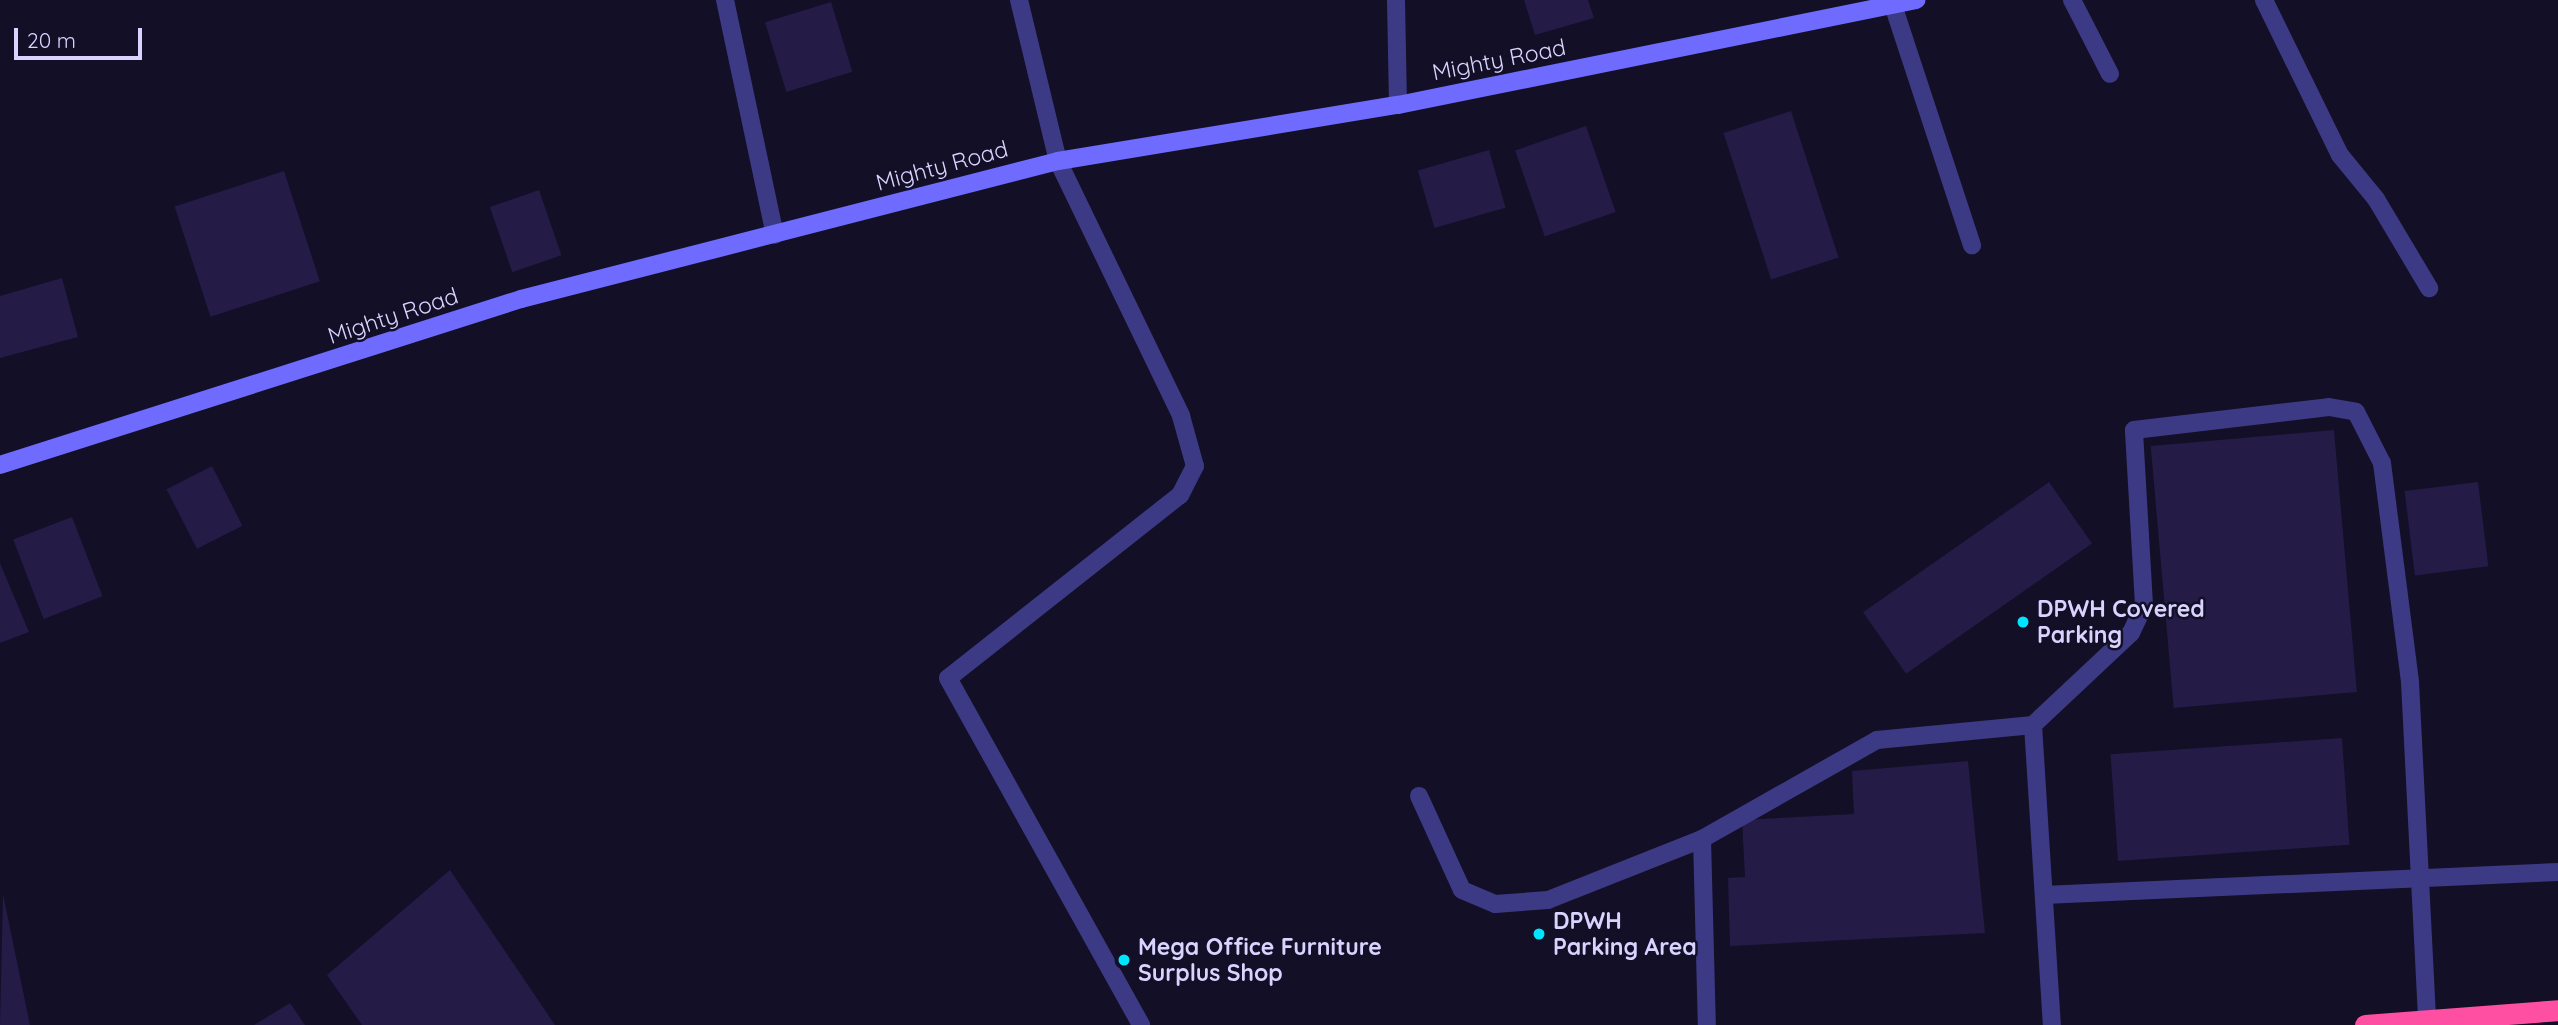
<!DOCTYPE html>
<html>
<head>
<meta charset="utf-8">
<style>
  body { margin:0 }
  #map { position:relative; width:2558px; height:1025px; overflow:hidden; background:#130f26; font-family:Quicksand,sans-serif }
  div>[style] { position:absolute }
  .building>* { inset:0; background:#241b47; transform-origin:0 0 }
  .lane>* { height:18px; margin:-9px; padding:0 9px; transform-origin:9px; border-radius:9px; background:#3d3a85 }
  .street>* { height:18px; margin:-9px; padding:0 9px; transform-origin:9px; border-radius:9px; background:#3d3a85 }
  .secondary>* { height:18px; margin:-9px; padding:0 9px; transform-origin:9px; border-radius:9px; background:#6f6bff }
  .highway>* { height:21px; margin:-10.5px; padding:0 10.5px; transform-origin:10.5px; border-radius:10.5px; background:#ff4fa3 }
  .dots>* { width:19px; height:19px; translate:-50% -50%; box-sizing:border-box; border:4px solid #130f26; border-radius:50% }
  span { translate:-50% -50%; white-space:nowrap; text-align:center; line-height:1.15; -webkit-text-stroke:5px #130f26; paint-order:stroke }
  .street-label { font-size:23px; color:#d9d4ff }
  .poi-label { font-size:23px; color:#d9d4ff; font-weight:700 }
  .left { translate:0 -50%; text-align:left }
  .scale { position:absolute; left:14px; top:28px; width:128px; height:32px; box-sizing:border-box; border:4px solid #d9d4ff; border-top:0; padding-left:9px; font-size:21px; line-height:24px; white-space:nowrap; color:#d9d4ff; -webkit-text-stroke:5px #130f26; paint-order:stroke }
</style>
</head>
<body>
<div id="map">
  <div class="building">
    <div style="clip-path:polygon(1524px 0,1588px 0,1594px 18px,1535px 35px)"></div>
    <div style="left:831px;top:2px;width:73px;height:69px;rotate:73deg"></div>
    <div style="left:1791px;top:111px;width:154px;height:71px;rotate:72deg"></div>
    <div style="left:1586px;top:126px;width:91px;height:75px;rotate:71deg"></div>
    <div style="left:1489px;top:150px;width:60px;height:74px;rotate:74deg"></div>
    <div style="left:284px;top:171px;width:116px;height:115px;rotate:72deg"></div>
    <div style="left:539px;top:190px;width:69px;height:52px;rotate:71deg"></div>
    <div style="clip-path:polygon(62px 278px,78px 337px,0 358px,0 296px)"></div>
    <div style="left:2334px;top:430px;width:263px;height:184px;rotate:85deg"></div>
    <div style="left:212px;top:466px;width:67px;height:51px;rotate:63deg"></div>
    <div style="left:2049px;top:482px;width:75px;height:227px;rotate:55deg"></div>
    <div style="left:2478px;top:482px;width:85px;height:74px;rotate:83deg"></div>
    <div style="left:72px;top:517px;width:85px;height:63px;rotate:69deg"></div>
    <div style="clip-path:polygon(0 563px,29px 632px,0 643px)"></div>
    <div style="left:2342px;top:738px;width:107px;height:232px;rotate:86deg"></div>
    <div style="clip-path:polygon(1968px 761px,1985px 933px,1730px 946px,1728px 878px,1745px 877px,1742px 820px,1854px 814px,1852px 771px)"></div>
    <div style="clip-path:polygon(450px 870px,555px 1025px,362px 1025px,327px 975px)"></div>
    <div style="clip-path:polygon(3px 894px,30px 1025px,0 1025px)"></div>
    <div style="clip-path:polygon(290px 1003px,305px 1025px,254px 1025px)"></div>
  </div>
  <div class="lane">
    <div style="left:1019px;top:0;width:166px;rotate:76.4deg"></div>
    <div style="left:1058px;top:161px;width:283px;rotate:64.2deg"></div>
    <div style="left:1181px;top:416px;width:52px;rotate:74.4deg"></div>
    <div style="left:1195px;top:466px;width:33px;rotate:117deg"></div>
    <div style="left:1180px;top:495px;width:295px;rotate:141.7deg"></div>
    <div style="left:948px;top:678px;width:397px;rotate:60.9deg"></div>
    <div style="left:1396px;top:0;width:105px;rotate:88.9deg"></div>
    <div style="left:2033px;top:725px;width:301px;rotate:86.4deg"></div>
    <div style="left:1419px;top:796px;width:103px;rotate:65.4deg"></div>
    <div style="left:1462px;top:890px;width:36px;rotate:23deg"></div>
    <div style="left:1495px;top:904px;width:53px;rotate:-4.3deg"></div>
    <div style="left:1548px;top:900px;width:166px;rotate:-21.6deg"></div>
    <div style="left:1702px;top:839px;width:201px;rotate:-29.5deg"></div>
    <div style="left:1877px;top:740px;width:157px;rotate:-5.5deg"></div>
    <div style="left:2033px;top:725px;width:134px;rotate:-43.2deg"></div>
    <div style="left:2131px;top:633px;width:31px;rotate:-65deg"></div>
    <div style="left:2144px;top:605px;width:175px;rotate:-93.3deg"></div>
    <div style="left:2134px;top:430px;width:196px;rotate:-6.7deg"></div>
    <div style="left:2329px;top:407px;width:27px;rotate:10deg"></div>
    <div style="left:2356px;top:412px;width:57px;rotate:63deg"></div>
    <div style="left:2382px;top:463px;width:221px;rotate:82.7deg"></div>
    <div style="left:2410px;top:682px;width:338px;rotate:87.1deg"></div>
    <div style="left:1702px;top:839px;width:186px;rotate:88.5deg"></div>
    <div style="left:2044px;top:895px;width:515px;rotate:-2.56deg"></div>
  </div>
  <div class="street">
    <div style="left:725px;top:0;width:240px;rotate:78deg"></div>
    <div style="left:2072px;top:0;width:83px;rotate:62.8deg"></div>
    <div style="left:2264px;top:0;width:173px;rotate:63.9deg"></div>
    <div style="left:2340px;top:155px;width:57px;rotate:50.7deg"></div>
    <div style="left:2376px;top:199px;width:104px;rotate:59.2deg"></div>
    <div style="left:1893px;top:5px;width:253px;rotate:71.8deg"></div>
  </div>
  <div class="secondary">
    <div style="left:0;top:465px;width:547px;rotate:-17.67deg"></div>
    <div style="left:521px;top:299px;width:554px;rotate:-14.41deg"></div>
    <div style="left:1058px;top:161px;width:345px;rotate:-9.4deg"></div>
    <div style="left:1398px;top:105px;width:529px;rotate:-11.46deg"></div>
  </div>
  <div class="highway">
    <div style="left:2365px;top:1025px;width:194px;rotate:-4.4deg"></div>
  </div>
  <div class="dots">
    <div style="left:2023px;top:622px;background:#00e5ff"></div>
    <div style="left:1539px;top:934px;background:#00e5ff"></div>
    <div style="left:1124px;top:960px;background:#00e5ff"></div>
  </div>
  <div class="street-label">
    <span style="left:1499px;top:60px;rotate:-11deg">Mighty Road</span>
    <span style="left:942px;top:166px;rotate:-15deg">Mighty Road</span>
    <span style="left:393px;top:316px;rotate:-18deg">Mighty Road</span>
  </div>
  <div class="poi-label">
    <span class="left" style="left:2037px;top:622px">DPWH Covered<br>Parking</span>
    <span class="left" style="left:1553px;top:934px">DPWH<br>Parking Area</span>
    <span class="left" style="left:1138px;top:960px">Mega Office Furniture<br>Surplus Shop</span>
  </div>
  <div class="scale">20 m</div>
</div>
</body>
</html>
